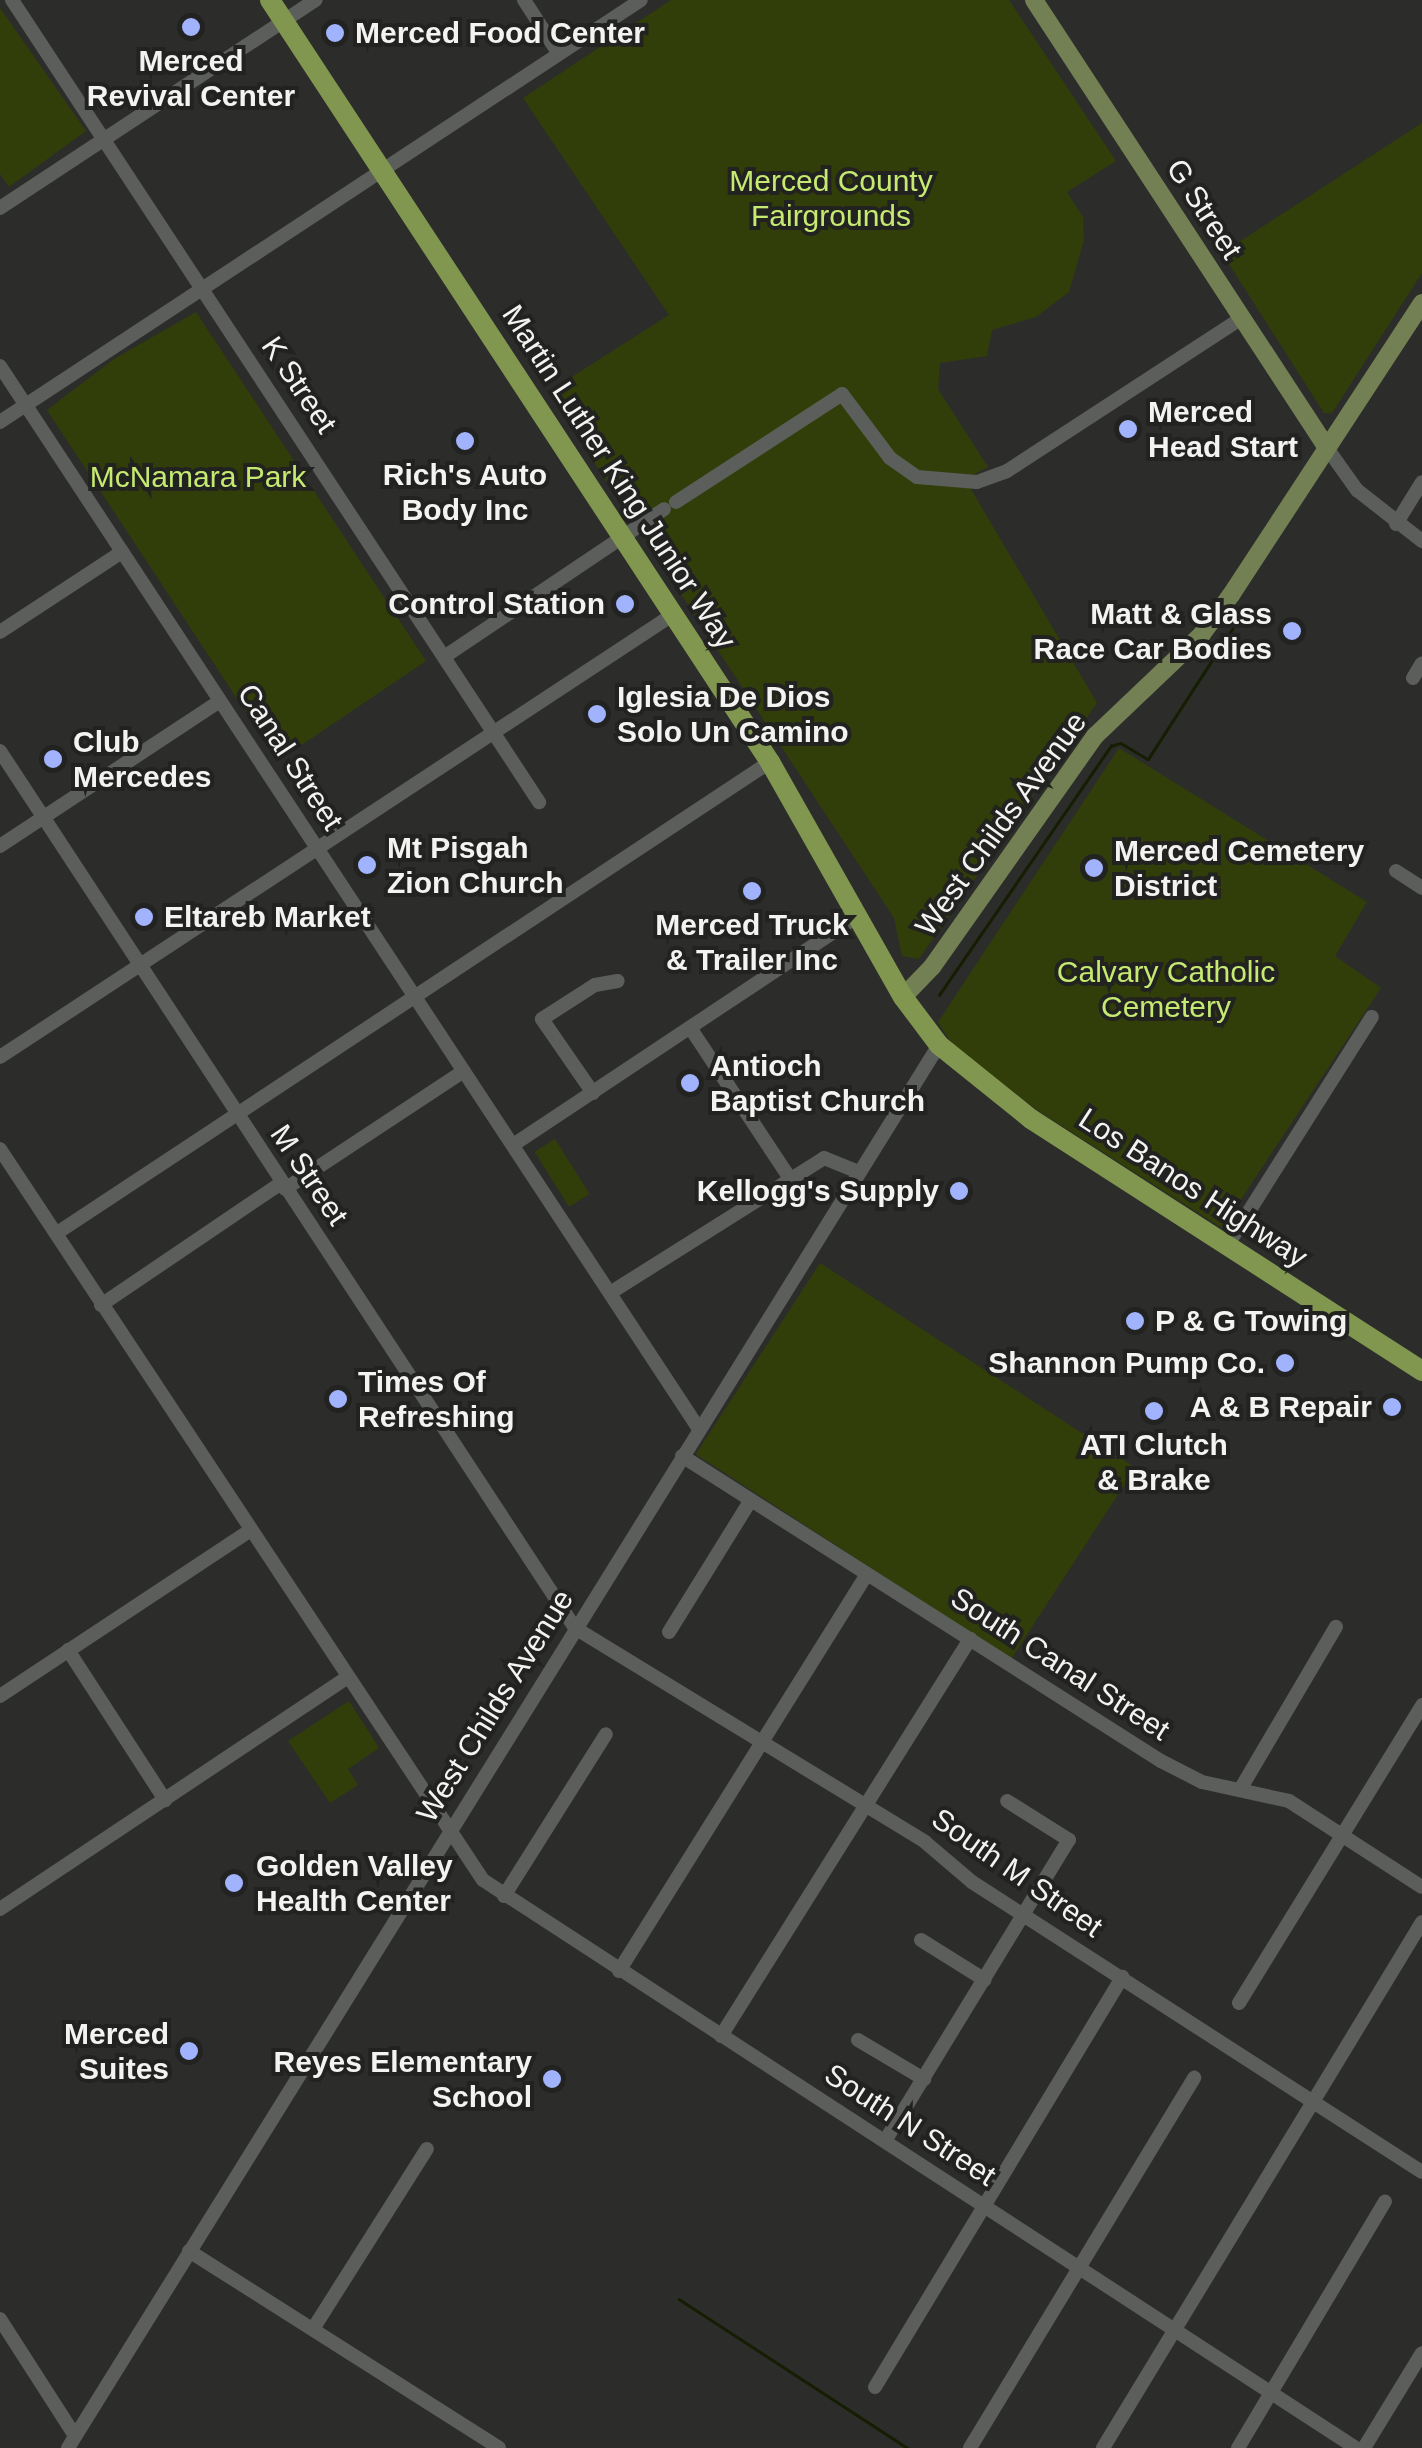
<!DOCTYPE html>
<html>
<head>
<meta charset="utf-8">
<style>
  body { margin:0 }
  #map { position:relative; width:1422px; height:2448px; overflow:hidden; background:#2c2d2a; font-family:Helvetica,sans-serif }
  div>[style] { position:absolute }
  .green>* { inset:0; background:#313e09; transform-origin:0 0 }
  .stream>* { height:2.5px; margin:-1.25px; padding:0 1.25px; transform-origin:1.25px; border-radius:1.25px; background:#151d02 }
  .minor>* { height:14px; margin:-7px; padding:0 7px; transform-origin:7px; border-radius:7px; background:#5c5e5b }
  .major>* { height:18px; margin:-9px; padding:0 9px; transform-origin:9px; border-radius:9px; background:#728054 }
  .highway>* { height:20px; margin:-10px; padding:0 10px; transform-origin:10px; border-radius:10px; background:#81974f }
  .dots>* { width:28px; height:28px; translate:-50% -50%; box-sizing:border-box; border:5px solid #222321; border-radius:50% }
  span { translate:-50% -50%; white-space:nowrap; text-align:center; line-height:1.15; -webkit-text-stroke:8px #222321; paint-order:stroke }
  .poi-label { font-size:30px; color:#f3f3f2; font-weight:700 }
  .left { translate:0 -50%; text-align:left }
  .right { translate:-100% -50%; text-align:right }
  .park-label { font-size:30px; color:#c6ea71 }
  .street-label { font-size:30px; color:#f3f3f2 }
</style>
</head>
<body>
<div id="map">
  <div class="green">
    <div style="clip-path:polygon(671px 0,1009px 0,1116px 161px,1067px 192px,1083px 217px,1084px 240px,1069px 292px,1036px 317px,992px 330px,987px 356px,940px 363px,938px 389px,988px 467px,965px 479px,1097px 703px,919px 959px,902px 956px,894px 918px,548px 392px,669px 315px,523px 98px)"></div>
    <div style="clip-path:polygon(0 8px,86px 131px,9px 187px,0 174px)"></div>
    <div style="clip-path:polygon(1422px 123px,1422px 273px,1332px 413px,1324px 413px,1222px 253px)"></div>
    <div style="clip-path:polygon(196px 312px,426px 661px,278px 761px,47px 410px,114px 359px)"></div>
    <div style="clip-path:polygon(1119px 748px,1367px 902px,1335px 956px,1381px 988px,1222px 1228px,1037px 1110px,952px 1044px,938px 1022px)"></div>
    <div style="left:555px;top:1139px;width:65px;height:24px;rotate:58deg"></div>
    <div style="left:820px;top:1263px;width:376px;height:228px;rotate:33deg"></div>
    <div style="clip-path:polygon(349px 1701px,379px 1748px,348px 1769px,358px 1785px,330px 1803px,288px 1741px)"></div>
  </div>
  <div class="stream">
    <div style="left:939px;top:995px;width:303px;rotate:-55.4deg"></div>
    <div style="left:1111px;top:746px;width:10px;rotate:-17deg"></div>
    <div style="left:1121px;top:743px;width:31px;rotate:31deg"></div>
    <div style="left:1148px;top:759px;width:155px;rotate:-57.1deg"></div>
    <div style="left:679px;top:2299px;width:273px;rotate:33.1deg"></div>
  </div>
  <div class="minor">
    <div style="left:12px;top:0;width:960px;rotate:56.69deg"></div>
    <div style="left:524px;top:0;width:64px;rotate:57.1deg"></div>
    <div style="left:0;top:208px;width:378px;rotate:-33.4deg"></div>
    <div style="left:0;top:366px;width:1272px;rotate:56.67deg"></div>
    <div style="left:0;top:422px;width:767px;rotate:-33.36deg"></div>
    <div style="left:1327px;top:448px;width:52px;rotate:54.5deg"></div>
    <div style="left:1357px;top:490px;width:83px;rotate:38.1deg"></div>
    <div style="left:676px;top:502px;width:198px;rotate:-33deg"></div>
    <div style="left:842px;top:394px;width:80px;rotate:53.1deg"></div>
    <div style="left:890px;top:458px;width:33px;rotate:35deg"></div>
    <div style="left:917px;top:477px;width:60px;rotate:4.8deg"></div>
    <div style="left:977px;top:482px;width:32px;rotate:-20deg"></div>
    <div style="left:1007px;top:471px;width:280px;rotate:-33.1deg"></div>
    <div style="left:1396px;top:524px;width:49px;rotate:-58.2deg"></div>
    <div style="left:0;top:632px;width:146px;rotate:-33.3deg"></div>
    <div style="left:444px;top:657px;width:265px;rotate:-33.9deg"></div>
    <div style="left:1413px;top:678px;width:17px;rotate:-59deg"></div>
    <div style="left:0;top:751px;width:1049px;rotate:56.75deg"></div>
    <div style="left:575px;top:1628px;width:410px;rotate:31.4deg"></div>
    <div style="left:925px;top:1842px;width:62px;rotate:40.4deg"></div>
    <div style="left:972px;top:1882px;width:535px;rotate:32.8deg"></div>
    <div style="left:0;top:846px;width:263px;rotate:-33.4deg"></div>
    <div style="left:1396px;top:871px;width:31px;rotate:33deg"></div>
    <div style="left:691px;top:1029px;width:178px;rotate:56.5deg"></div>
    <div style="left:0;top:1057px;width:807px;rotate:-33.32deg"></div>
    <div style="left:593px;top:1093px;width:90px;rotate:-124.6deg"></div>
    <div style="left:542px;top:1019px;width:63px;rotate:-32.7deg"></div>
    <div style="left:595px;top:985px;width:23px;rotate:-10deg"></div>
    <div style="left:513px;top:1145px;width:414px;rotate:-33.6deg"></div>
    <div style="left:0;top:1149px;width:876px;rotate:56.55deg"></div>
    <div style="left:483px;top:1880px;width:1042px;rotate:33.05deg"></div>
    <div style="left:285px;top:1189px;width:214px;rotate:-33.4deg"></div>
    <div style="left:57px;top:1233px;width:855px;rotate:-33.45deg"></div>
    <div style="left:1227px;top:1246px;width:271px;rotate:-57.7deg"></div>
    <div style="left:610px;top:1293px;width:253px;rotate:-32.2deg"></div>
    <div style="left:824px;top:1158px;width:38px;rotate:22deg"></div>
    <div style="left:101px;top:1305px;width:217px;rotate:-34.1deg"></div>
    <div style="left:682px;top:1456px;width:568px;rotate:32.49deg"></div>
    <div style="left:1161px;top:1761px;width:46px;rotate:27.1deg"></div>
    <div style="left:1202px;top:1782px;width:89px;rotate:12.3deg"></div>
    <div style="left:1289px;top:1801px;width:158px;rotate:32.9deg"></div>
    <div style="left:669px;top:1632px;width:155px;rotate:-58.2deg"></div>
    <div style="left:68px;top:1650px;width:179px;rotate:57.1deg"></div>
    <div style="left:0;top:1696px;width:301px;rotate:-33.5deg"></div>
    <div style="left:1241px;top:1788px;width:187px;rotate:-59.5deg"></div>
    <div style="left:504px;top:1896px;width:191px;rotate:-57.8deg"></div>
    <div style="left:0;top:1909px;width:417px;rotate:-33.7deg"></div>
    <div style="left:921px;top:1940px;width:75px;rotate:32deg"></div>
    <div style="left:619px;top:1971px;width:468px;rotate:-58deg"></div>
    <div style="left:1239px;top:2003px;width:350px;rotate:-58.4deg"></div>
    <div style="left:721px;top:2036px;width:469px;rotate:-57.9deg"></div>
    <div style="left:858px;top:2040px;width:77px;rotate:30.6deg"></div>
    <div style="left:885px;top:2141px;width:353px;rotate:-58.6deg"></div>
    <div style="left:1069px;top:1840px;width:73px;rotate:-147.8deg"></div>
    <div style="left:189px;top:2251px;width:367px;rotate:32.4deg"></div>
    <div style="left:0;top:2319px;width:139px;rotate:57.3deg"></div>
    <div style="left:313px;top:2329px;width:213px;rotate:-57.7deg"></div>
    <div style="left:875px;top:2387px;width:479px;rotate:-58.9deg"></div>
    <div style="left:68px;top:2448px;width:1651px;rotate:-58.17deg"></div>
    <div style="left:970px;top:2448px;width:433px;rotate:-58.8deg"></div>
    <div style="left:1103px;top:2448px;width:615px;rotate:-58.76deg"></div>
    <div style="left:1238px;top:2448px;width:287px;rotate:-59.2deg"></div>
    <div style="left:1364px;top:2448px;width:111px;rotate:-58.6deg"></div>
  </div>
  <div class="major">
    <div style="left:1034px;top:0;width:535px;rotate:56.81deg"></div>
    <div style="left:903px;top:997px;width:42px;rotate:-46deg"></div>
    <div style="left:932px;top:967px;width:283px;rotate:-54.8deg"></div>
    <div style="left:1095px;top:736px;width:148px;rotate:-43.6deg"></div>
    <div style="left:1202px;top:634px;width:49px;rotate:-53.4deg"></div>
    <div style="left:1231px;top:595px;width:349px;rotate:-56.8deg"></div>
  </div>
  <div class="highway">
    <div style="left:270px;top:0;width:911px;rotate:56.73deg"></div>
    <div style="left:770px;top:762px;width:270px;rotate:60.5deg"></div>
    <div style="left:903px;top:997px;width:60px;rotate:53.1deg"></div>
    <div style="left:939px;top:1045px;width:118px;rotate:38.8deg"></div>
    <div style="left:1031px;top:1119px;width:465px;rotate:32.8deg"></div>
  </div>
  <div class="dots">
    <div style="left:191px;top:27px;background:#a1b3fd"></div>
    <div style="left:335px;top:33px;background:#a1b3fd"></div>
    <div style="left:1128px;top:429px;background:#a1b3fd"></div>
    <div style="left:465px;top:441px;background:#a1b3fd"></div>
    <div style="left:625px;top:604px;background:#a1b3fd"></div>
    <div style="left:1292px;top:631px;background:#a1b3fd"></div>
    <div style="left:597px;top:714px;background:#a1b3fd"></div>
    <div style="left:53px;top:759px;background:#a1b3fd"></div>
    <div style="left:367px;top:865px;background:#a1b3fd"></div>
    <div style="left:1094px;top:868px;background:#a1b3fd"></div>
    <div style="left:752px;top:891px;background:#a1b3fd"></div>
    <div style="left:144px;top:917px;background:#a1b3fd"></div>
    <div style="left:690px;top:1083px;background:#a1b3fd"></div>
    <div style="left:959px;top:1191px;background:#a1b3fd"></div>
    <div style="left:1135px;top:1321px;background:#a1b3fd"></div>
    <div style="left:1285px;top:1363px;background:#a1b3fd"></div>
    <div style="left:338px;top:1399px;background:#a1b3fd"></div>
    <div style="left:1392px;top:1407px;background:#a1b3fd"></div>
    <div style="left:1154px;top:1411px;background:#a1b3fd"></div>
    <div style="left:234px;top:1883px;background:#a1b3fd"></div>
    <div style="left:189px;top:2051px;background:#a1b3fd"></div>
    <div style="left:552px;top:2079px;background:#a1b3fd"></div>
  </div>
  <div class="poi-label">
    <span class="left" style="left:355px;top:33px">Merced Food Center</span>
    <span style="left:191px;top:78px">Merced<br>Revival Center</span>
    <span class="left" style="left:1148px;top:429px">Merced<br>Head Start</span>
    <span style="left:465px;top:492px">Rich's Auto<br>Body Inc</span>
    <span class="right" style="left:605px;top:604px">Control Station</span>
    <span class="right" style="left:1272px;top:631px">Matt &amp; Glass<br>Race Car Bodies</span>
    <span class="left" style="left:617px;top:714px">Iglesia De Dios<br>Solo Un Camino</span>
    <span class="left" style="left:73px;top:759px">Club<br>Mercedes</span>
    <span class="left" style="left:387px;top:865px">Mt Pisgah<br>Zion Church</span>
    <span class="left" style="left:1114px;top:868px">Merced Cemetery<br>District</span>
    <span class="left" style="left:164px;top:917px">Eltareb Market</span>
    <span style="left:752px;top:942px">Merced Truck<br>&amp; Trailer Inc</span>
    <span class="left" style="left:710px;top:1083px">Antioch<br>Baptist Church</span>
    <span class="right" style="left:939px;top:1191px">Kellogg's Supply</span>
    <span class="left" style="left:1155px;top:1321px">P &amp; G Towing</span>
    <span class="right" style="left:1265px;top:1363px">Shannon Pump Co.</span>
    <span class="left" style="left:358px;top:1399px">Times Of<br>Refreshing</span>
    <span class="right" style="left:1372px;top:1407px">A &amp; B Repair</span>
    <span style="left:1154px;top:1462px">ATI Clutch<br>&amp; Brake</span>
    <span class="left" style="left:256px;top:1883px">Golden Valley<br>Health Center</span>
    <span class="right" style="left:169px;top:2051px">Merced<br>Suites</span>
    <span class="right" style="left:532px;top:2079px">Reyes Elementary<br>School</span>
  </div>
  <div class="park-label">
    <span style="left:831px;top:198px">Merced County<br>Fairgrounds</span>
    <span style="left:198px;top:477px">McNamara Park</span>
    <span style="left:1166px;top:989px">Calvary Catholic<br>Cemetery</span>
  </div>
  <div class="street-label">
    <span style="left:1204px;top:209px;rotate:57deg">G Street</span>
    <span style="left:299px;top:385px;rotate:56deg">K Street</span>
    <span style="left:619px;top:477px;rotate:57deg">Martin Luther King Junior Way</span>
    <span style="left:290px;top:757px;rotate:57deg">Canal Street</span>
    <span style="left:1001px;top:824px;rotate:-54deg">West Childs Avenue</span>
    <span style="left:309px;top:1175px;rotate:56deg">M Street</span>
    <span style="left:1193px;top:1188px;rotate:33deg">Los Banos Highway</span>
    <span style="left:1060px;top:1664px;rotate:33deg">South Canal Street</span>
    <span style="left:495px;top:1706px;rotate:-58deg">West Childs Avenue</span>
    <span style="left:1017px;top:1873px;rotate:35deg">South M Street</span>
    <span style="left:910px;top:2125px;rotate:33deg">South N Street</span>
  </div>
</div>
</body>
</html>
